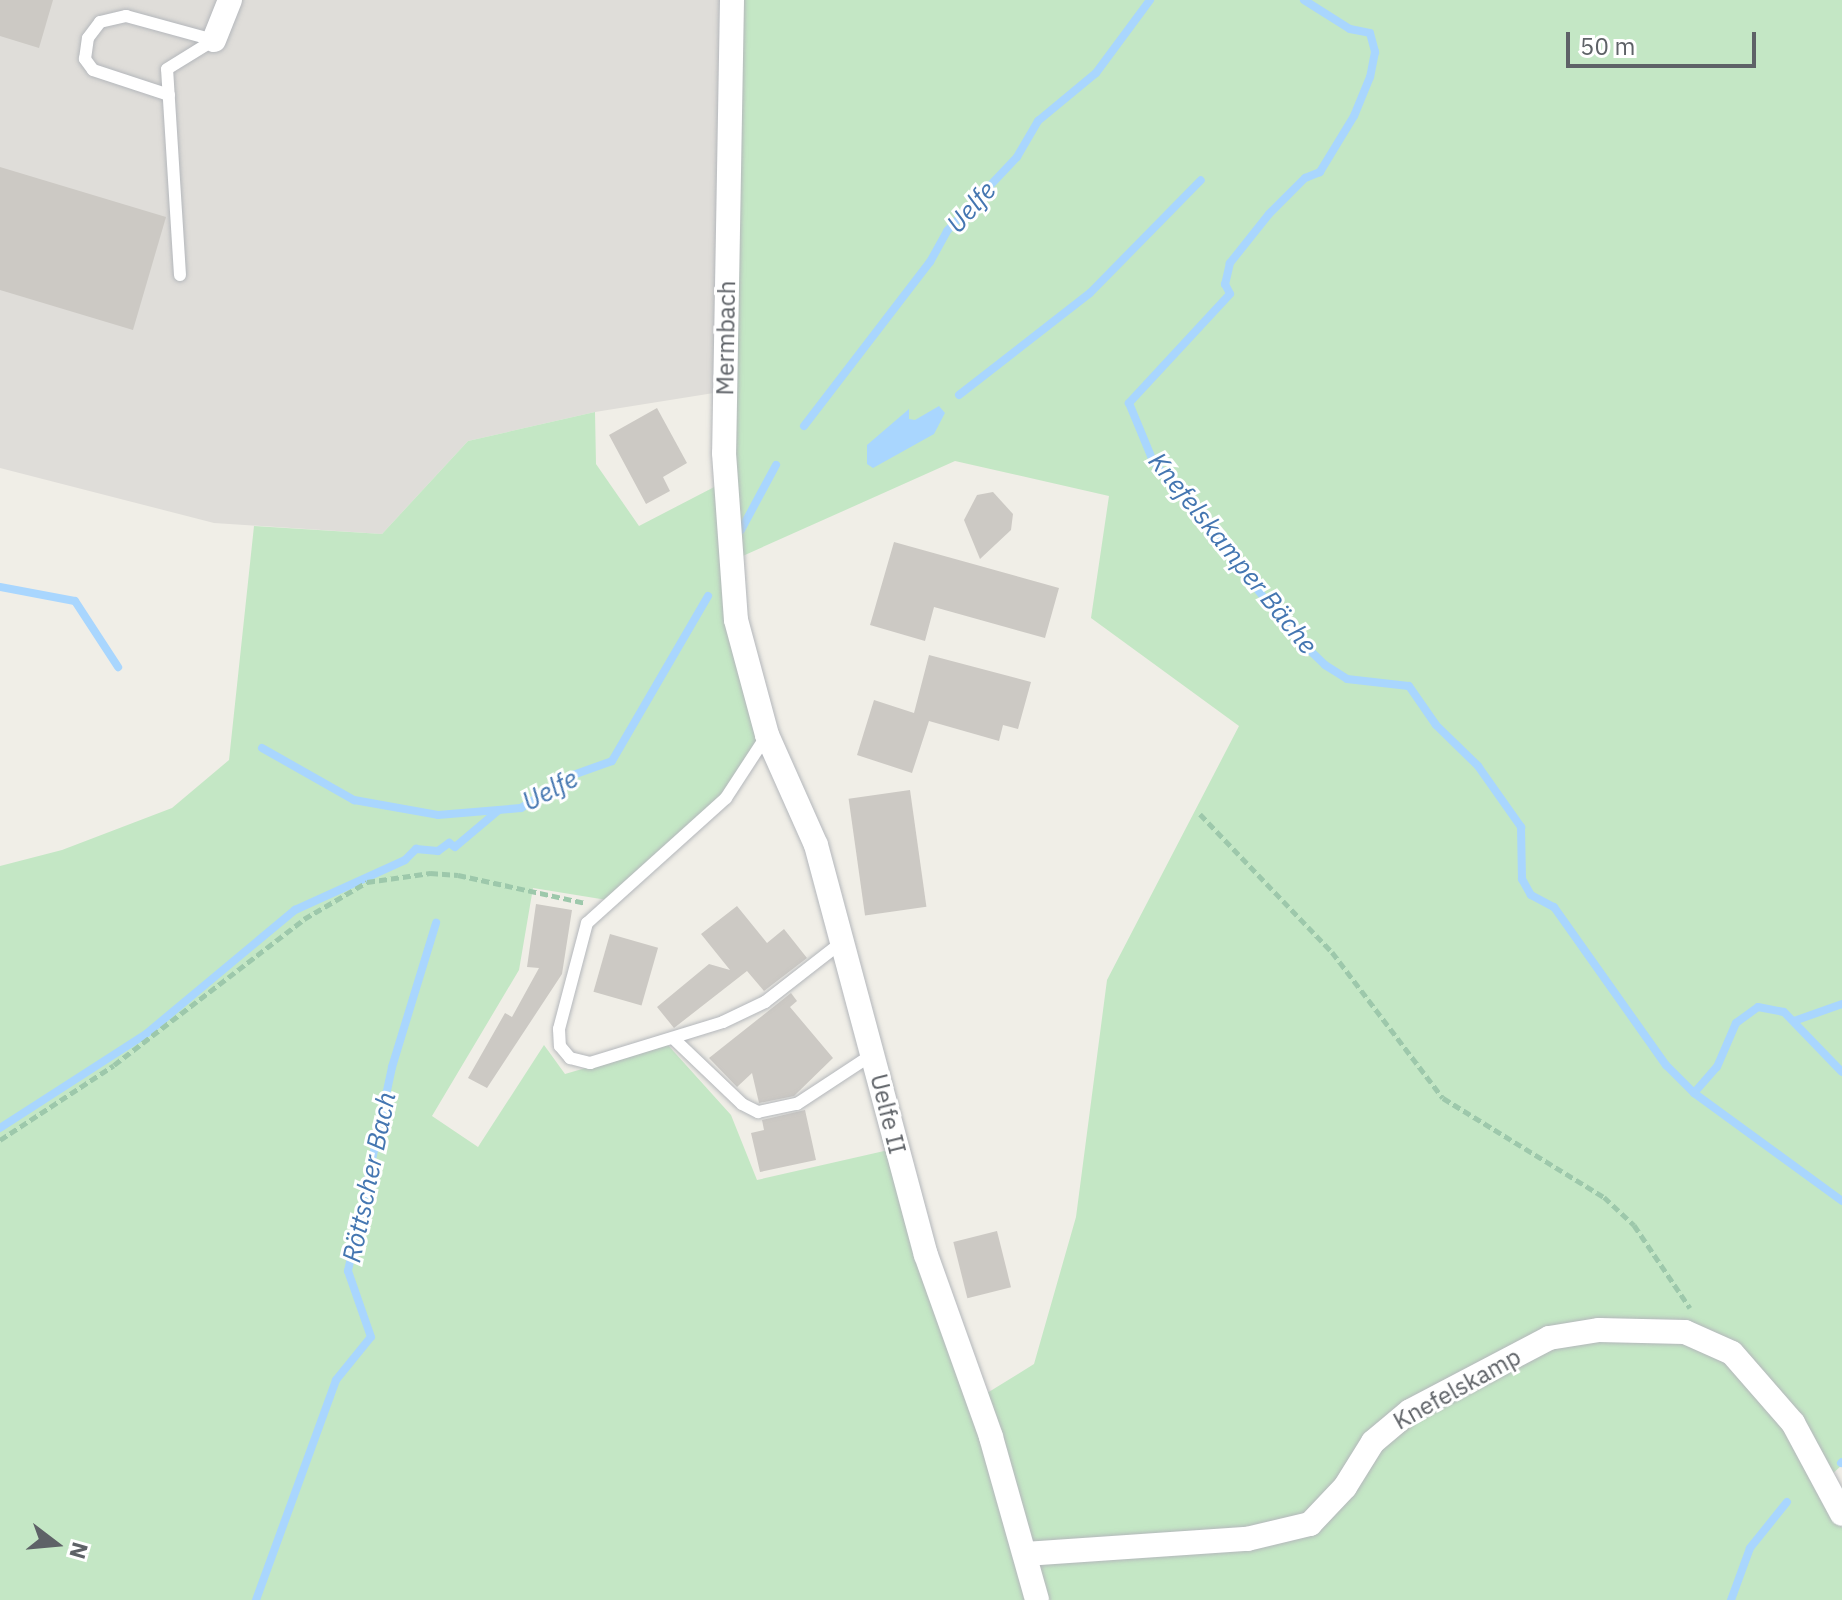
<!DOCTYPE html>
<html>
<head>
<meta charset="utf-8">
<style>
  body { margin:0 }
  #map { position:relative; width:1842px; height:1600px; overflow:hidden; background:#f0eee7; font-family:"IBM Plex Sans",sans-serif }
  div>[style] { position:absolute }
  .industrial>* { inset:0; background:#dfddd9 }
  .green>* { inset:0; background:#c4e7c5 }
  .water>* { inset:0; background:#a9d6fe }
  .stream>* { height:8px; margin:-4px; padding:0 4px; transform-origin:4px; border-radius:4px; background:#a9d6fe }
  .building>* { inset:0; background:#ccc9c4; transform-origin:0 0 }
  .path>* { height:5px; margin-top:-2.5px; transform-origin:0; background:repeating-linear-gradient(90deg,#9dc8ab 0 8px,transparent 0 12px) }
  .roads { filter:drop-shadow(0 0 2px #b4b7bb) drop-shadow(0 0 2px #b4b7bb) }
  .lane>* { height:12px; margin:-6px; padding:0 6px; transform-origin:6px; border-radius:6px; background:#fff }
  .street>* { height:24px; margin:-12px; padding:0 12px; transform-origin:12px; border-radius:12px; background:#fff }
  span { translate:-50% -50%; white-space:nowrap; text-align:center; line-height:1.15; -webkit-text-stroke:6px #fff; paint-order:stroke }
  .street-label { font-size:24px; color:#5e6267 }
  .water-label { font-size:26px; color:#4476b1; font-style:italic }
  .north { position:absolute; left:16px; top:1504px; width:80px; height:80px; -webkit-text-stroke:6px #fff; paint-order:stroke; rotate:106deg; font-size:22px; font-weight:700; line-height:32px; text-align:center; color:#5e6267 }
  .north::after { content:''; display:block; margin:auto; width:28px; height:36px; background:#5e6267; clip-path:polygon(50% 0,100% 100%,50% 72%,0 100%) }
  .scale { position:absolute; left:1566px; top:32px; width:190px; height:36px; box-sizing:border-box; border:4px solid #5e6267; border-top:0; padding-left:10px; font-size:24px; line-height:28px; white-space:nowrap; color:#5e6267; -webkit-text-stroke:6px #fff; paint-order:stroke }
</style>
</head>
<body>
<div id="map">
  <div class="industrial">
    <div style="clip-path:polygon(0 0,728px 0,720px 392px,595px 412px,468px 441px,382px 534px,214px 523px,0 468px)"></div>
  </div>
  <div class="green">
    <div style="clip-path:polygon(735px 0,1842px 0,1842px 1465px,1829px 1477px,1733px 1349px,1599px 1326px,1436px 1393px,1343px 1486px,1291px 1526px,1027px 1550px,979px 1398px,1034px 1364px,1076px 1217px,1107px 980px,1239px 726px,1091px 618px,1109px 496px,955px 461px,736px 559px)"></div>
    <div style="clip-path:polygon(595px 412px,596px 464px,639px 526px,720px 484px,762px 734px,722px 796px,607px 900px,533px 888px,519px 970px,432px 1116px,478px 1147px,544px 1045px,565px 1074px,667px 1044px,731px 1115px,757px 1180px,893px 1149px,1032px 1600px,0 1600px,0 866px,62px 850px,172px 808px,229px 760px,254px 526px,382px 534px,468px 441px)"></div>
    <div style="clip-path:polygon(1565px 1337px,1710px 1346px,1808px 1454px,1842px 1528px,1842px 1600px,1043px 1600px,1032px 1561px,1293px 1534px,1389px 1429px)"></div>
  </div>
  <div class="water">
    <div style="clip-path:polygon(939px 406px,945px 413px,934px 434px,873px 468px,867px 464px,867px 445px,909px 409px,909px 419px,915px 420px)"></div>
  </div>
  <div class="stream">
    <div style="left:1304px;top:0;width:54px;rotate:32.2deg"></div>
    <div style="left:1350px;top:29px;width:20px;rotate:11deg"></div>
    <div style="left:1370px;top:33px;width:20px;rotate:75deg"></div>
    <div style="left:1375px;top:52px;width:25px;rotate:101deg"></div>
    <div style="left:1370px;top:77px;width:42px;rotate:112.3deg"></div>
    <div style="left:1354px;top:116px;width:66px;rotate:121.3deg"></div>
    <div style="left:1320px;top:172px;width:16px;rotate:158deg"></div>
    <div style="left:1305px;top:178px;width:51px;rotate:135deg"></div>
    <div style="left:1269px;top:214px;width:63px;rotate:128.5deg"></div>
    <div style="left:1230px;top:263px;width:22px;rotate:103deg"></div>
    <div style="left:1225px;top:284px;width:11px;rotate:63deg"></div>
    <div style="left:1230px;top:294px;width:149px;rotate:132.8deg"></div>
    <div style="left:1129px;top:403px;width:63px;rotate:67.5deg"></div>
    <div style="left:1153px;top:461px;width:225px;rotate:50.9deg"></div>
    <div style="left:1295px;top:636px;width:42px;rotate:44deg"></div>
    <div style="left:1325px;top:665px;width:26px;rotate:32deg"></div>
    <div style="left:1347px;top:679px;width:62px;rotate:6.4deg"></div>
    <div style="left:1409px;top:686px;width:47px;rotate:55.3deg"></div>
    <div style="left:1436px;top:725px;width:59px;rotate:44.3deg"></div>
    <div style="left:1478px;top:766px;width:75px;rotate:54.8deg"></div>
    <div style="left:1521px;top:827px;width:52px;rotate:88.9deg"></div>
    <div style="left:1522px;top:879px;width:18px;rotate:61deg"></div>
    <div style="left:1531px;top:895px;width:26px;rotate:28deg"></div>
    <div style="left:1554px;top:907px;width:194px;rotate:54.7deg"></div>
    <div style="left:1666px;top:1065px;width:40px;rotate:45deg"></div>
    <div style="left:1694px;top:1093px;width:35px;rotate:-49deg"></div>
    <div style="left:1717px;top:1067px;width:48px;rotate:-66.6deg"></div>
    <div style="left:1736px;top:1023px;width:27px;rotate:-36deg"></div>
    <div style="left:1758px;top:1007px;width:26px;rotate:11deg"></div>
    <div style="left:1784px;top:1012px;width:83px;rotate:46deg"></div>
    <div style="left:959px;top:395px;width:166px;rotate:-37.9deg"></div>
    <div style="left:1090px;top:293px;width:158px;rotate:-45.5deg"></div>
    <div style="left:804px;top:426px;width:207px;rotate:-52.5deg"></div>
    <div style="left:930px;top:262px;width:35px;rotate:-61deg"></div>
    <div style="left:947px;top:231px;width:102px;rotate:-46.6deg"></div>
    <div style="left:1017px;top:157px;width:42px;rotate:-59.7deg"></div>
    <div style="left:1038px;top:121px;width:75px;rotate:-39.6deg"></div>
    <div style="left:1096px;top:73px;width:91px;rotate:-53.5deg"></div>
    <div style="left:741px;top:530px;width:74px;rotate:-61.7deg"></div>
    <div style="left:0;top:587px;width:76px;rotate:10.6deg"></div>
    <div style="left:75px;top:601px;width:79px;rotate:56.9deg"></div>
    <div style="left:262px;top:748px;width:106px;rotate:29.5deg"></div>
    <div style="left:354px;top:800px;width:85px;rotate:10.1deg"></div>
    <div style="left:438px;top:815px;width:83px;rotate:-4.8deg"></div>
    <div style="left:521px;top:808px;width:62px;rotate:-32.4deg"></div>
    <div style="left:573px;top:775px;width:41px;rotate:-19.7deg"></div>
    <div style="left:612px;top:761px;width:191px;rotate:-59.8deg"></div>
    <div style="left:1794px;top:1021px;width:51px;rotate:-19.5deg"></div>
    <div style="left:1694px;top:1093px;width:183px;rotate:36.1deg"></div>
    <div style="left:0;top:1128px;width:174px;rotate:-32.8deg"></div>
    <div style="left:146px;top:1034px;width:194px;rotate:-39.8deg"></div>
    <div style="left:295px;top:910px;width:121px;rotate:-24.4deg"></div>
    <div style="left:405px;top:860px;width:16px;rotate:-45deg"></div>
    <div style="left:416px;top:849px;width:22px;rotate:5deg"></div>
    <div style="left:438px;top:851px;width:14px;rotate:-36deg"></div>
    <div style="left:449px;top:843px;width:7px;rotate:34deg"></div>
    <div style="left:455px;top:847px;width:57px;rotate:-40.1deg"></div>
    <div style="left:1841px;top:1463px;width:1px;rotate:-45deg"></div>
    <div style="left:256px;top:1600px;width:234px;rotate:-70deg"></div>
    <div style="left:336px;top:1380px;width:55px;rotate:-50.9deg"></div>
    <div style="left:371px;top:1337px;width:70px;rotate:-109.2deg"></div>
    <div style="left:348px;top:1271px;width:209px;rotate:-77.8deg"></div>
    <div style="left:392px;top:1067px;width:151px;rotate:-73deg"></div>
    <div style="left:1731px;top:1600px;width:55px;rotate:-69.9deg"></div>
    <div style="left:1750px;top:1548px;width:59px;rotate:-51.2deg"></div>
  </div>
  <div class="building">
    <div style="clip-path:polygon(0 0,53px 0,39px 48px,0 36px)"></div>
    <div style="clip-path:polygon(0 167px,166px 217px,133px 330px,0 290px)"></div>
    <div style="clip-path:polygon(657px 408px,687px 463px,663px 477px,670px 491px,646px 504px,609px 435px)"></div>
    <div style="clip-path:polygon(993px 492px,1013px 514px,1011px 530px,980px 559px,964px 520px,977px 495px)"></div>
    <div style="clip-path:polygon(894px 542px,1059px 588px,1045px 638px,934px 607px,925px 641px,870px 625px)"></div>
    <div style="clip-path:polygon(929px 655px,1031px 682px,1018px 729px,1003px 725px,999px 741px,929px 721px,912px 773px,857px 755px,874px 700px,914px 713px)"></div>
    <div style="left:910px;top:790px;width:118px;height:62px;rotate:82deg"></div>
    <div style="clip-path:polygon(536px 904px,572px 910px,562px 974px,487px 1088px,468px 1078px,505px 1013px,512px 1017px,539px 968px,527px 967px)"></div>
    <div style="clip-path:polygon(737px 906px,767px 943px,784px 929px,807px 958px,764px 991px,747px 971px,674px 1028px,657px 1007px,709px 964px,730px 970px,701px 934px)"></div>
    <div style="left:610px;top:934px;width:50px;height:60px;rotate:16deg"></div>
    <div style="clip-path:polygon(791px 993px,797px 1001px,790px 1007px,833px 1058px,794px 1096px,759px 1103px,752px 1073px,737px 1087px,709px 1058px)"></div>
    <div style="clip-path:polygon(805px 1110px,816px 1160px,760px 1172px,751px 1133px,764px 1130px,762px 1120px)"></div>
    <div style="left:997px;top:1231px;width:58px;height:45px;rotate:76deg"></div>
  </div>
  <div class="path">
    <div style="left:1200px;top:814px;width:191px;rotate:46.3deg"></div>
    <div style="left:1332px;top:952px;width:183px;rotate:52.8deg"></div>
    <div style="left:1443px;top:1098px;width:189px;rotate:31.6deg"></div>
    <div style="left:1604px;top:1197px;width:41px;rotate:43deg"></div>
    <div style="left:1634px;top:1225px;width:100px;rotate:56deg"></div>
    <div style="left:0;top:1140px;width:136px;rotate:-33.3deg"></div>
    <div style="left:114px;top:1065px;width:240px;rotate:-37.5deg"></div>
    <div style="left:304px;top:919px;width:73px;rotate:-30.4deg"></div>
    <div style="left:367px;top:882px;width:64px;rotate:-8.1deg"></div>
    <div style="left:430px;top:873px;width:28px;rotate:4deg"></div>
    <div style="left:458px;top:875px;width:130px;rotate:12.4deg"></div>
  </div>
  <div class="roads">
    <div class="lane">
      <div style="left:169px;top:95px;width:80px;rotate:-161.8deg"></div>
      <div style="left:93px;top:70px;width:14px;rotate:-126deg"></div>
      <div style="left:85px;top:59px;width:21px;rotate:-82deg"></div>
      <div style="left:88px;top:38px;width:20px;rotate:-53deg"></div>
      <div style="left:100px;top:22px;width:27px;rotate:-13deg"></div>
      <div style="left:126px;top:16px;width:91px;rotate:15.3deg"></div>
      <div style="left:180px;top:275px;width:206px;rotate:-93.6deg"></div>
      <div style="left:167px;top:69px;width:55px;rotate:-31.7deg"></div>
      <div style="left:767px;top:735px;width:75px;rotate:123.1deg"></div>
      <div style="left:726px;top:798px;width:187px;rotate:138deg"></div>
      <div style="left:587px;top:923px;width:110px;rotate:104.8deg"></div>
      <div style="left:559px;top:1029px;width:17px;rotate:87deg"></div>
      <div style="left:560px;top:1046px;width:16px;rotate:50deg"></div>
      <div style="left:570px;top:1058px;width:21px;rotate:14deg"></div>
      <div style="left:590px;top:1063px;width:139px;rotate:-17.1deg"></div>
      <div style="left:723px;top:1022px;width:47px;rotate:-25.5deg"></div>
      <div style="left:765px;top:1002px;width:98px;rotate:-37.9deg"></div>
      <div style="left:674px;top:1039px;width:94px;rotate:43.7deg"></div>
      <div style="left:742px;top:1104px;width:18px;rotate:27deg"></div>
      <div style="left:758px;top:1112px;width:40px;rotate:-12deg"></div>
      <div style="left:797px;top:1104px;width:91px;rotate:-33.3deg"></div>
    </div>
    <div class="street">
      <div style="left:732px;top:0;width:453px;rotate:91deg"></div>
      <div style="left:724px;top:453px;width:167px;rotate:85.9deg"></div>
      <div style="left:736px;top:620px;width:119px;rotate:74.9deg"></div>
      <div style="left:767px;top:735px;width:120px;rotate:66deg"></div>
      <div style="left:816px;top:845px;width:424px;rotate:75deg"></div>
      <div style="left:926px;top:1255px;width:193px;rotate:70.3deg"></div>
      <div style="left:991px;top:1437px;width:169px;rotate:74.2deg"></div>
      <div style="left:214px;top:40px;width:43px;rotate:-68.2deg"></div>
      <div style="left:1025px;top:1554px;width:223px;rotate:-3.9deg"></div>
      <div style="left:1247px;top:1539px;width:65px;rotate:-13.4deg"></div>
      <div style="left:1310px;top:1524px;width:51px;rotate:-46.6deg"></div>
      <div style="left:1345px;top:1487px;width:53px;rotate:-58.1deg"></div>
      <div style="left:1373px;top:1442px;width:48px;rotate:-40deg"></div>
      <div style="left:1410px;top:1411px;width:157px;rotate:-27.7deg"></div>
      <div style="left:1549px;top:1338px;width:51px;rotate:-9.1deg"></div>
      <div style="left:1599px;top:1330px;width:86px;rotate:1.3deg"></div>
      <div style="left:1685px;top:1332px;width:51px;rotate:24.1deg"></div>
      <div style="left:1732px;top:1353px;width:93px;rotate:48.9deg"></div>
      <div style="left:1793px;top:1423px;width:103px;rotate:61.7deg"></div>
    </div>
  </div>
  <div class="street-label">
    <span style="left:726px;top:338px;rotate:-89deg">Mermbach</span>
    <span style="left:888px;top:1114px;rotate:76deg">Uelfe II</span>
    <span style="left:1457px;top:1389px;rotate:-29deg">Knefelskamp</span>
  </div>
  <div class="water-label">
    <span style="left:971px;top:207px;rotate:-48deg">Uelfe</span>
    <span style="left:1233px;top:553px;rotate:51deg">Knefelskamper Bäche</span>
    <span style="left:550px;top:790px;rotate:-28deg">Uelfe</span>
    <span style="left:369px;top:1177px;rotate:-78deg">Röttscher Bach</span>
  </div>
  <div class="north">N</div>
  <div class="scale">50 m</div>
</div>
</body>
</html>
